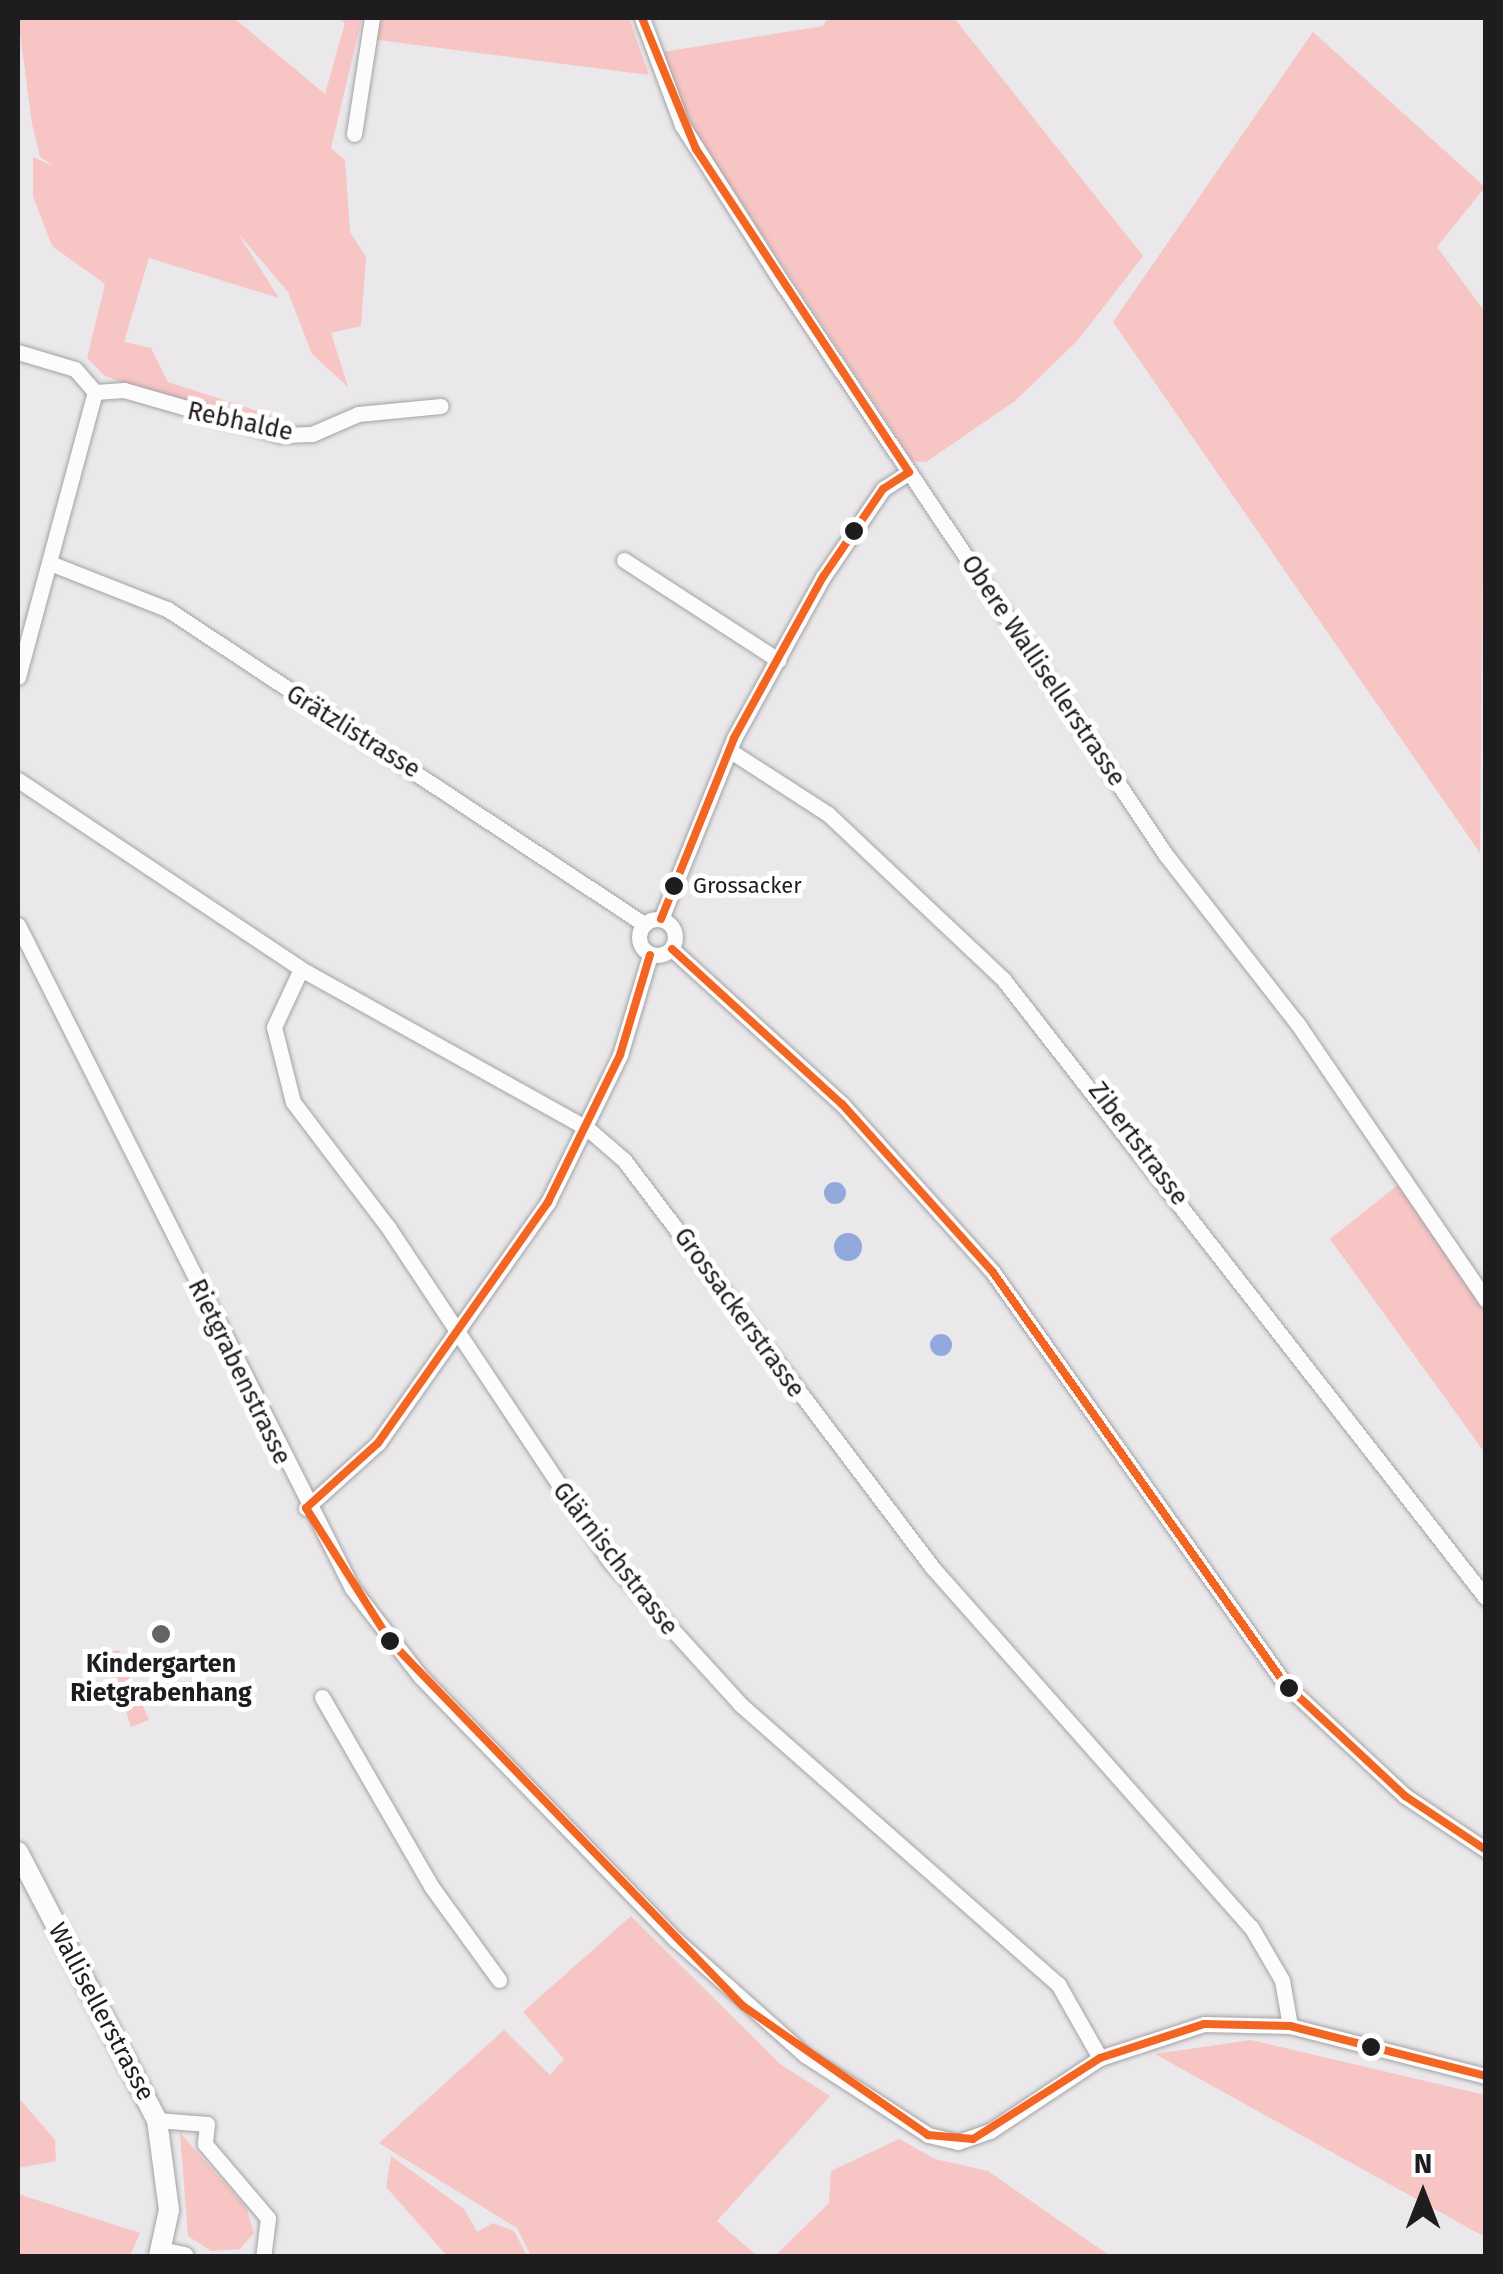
<!DOCTYPE html>
<html>
<head>
<meta charset="utf-8">
<style>
  body { margin:0 }
  #map { position:relative; width:1503px; height:2274px; overflow:hidden; background:#eae8ea; font-family:"Fira Sans",sans-serif }
  div>[style] { position:absolute }
  .green>* { inset:0; background:#f6c5c4 }
  .water>* { inset:0; background:#93a9dd }
  .round { border-radius:50% }
  .roads { filter:drop-shadow(0 0 2px #a4a2a4) drop-shadow(0 0 2px #a4a2a4) }
  .minor>* { height:15px; margin:-7.5px; padding:0 7.5px; transform-origin:7.5px; border-radius:7.5px; background:#fcfcfc }
  .minor>.ring { margin:-7.5px; padding:0; box-sizing:content-box; background:none; border:15px solid #fcfcfc; border-radius:50% }
  .tertiary>* { height:18px; margin:-9px; padding:0 9px; transform-origin:9px; border-radius:9px; background:#fcfcfc }
  .secondary>* { height:20px; margin:-10px; padding:0 10px; transform-origin:10px; border-radius:10px; background:#fcfcfc }
  .bus-1>* { height:8px; margin:-4px; padding:0 4px; transform-origin:4px; border-radius:4px; background:#f26522 }
  .dots>* { width:28px; height:28px; translate:-50% -50%; box-sizing:border-box; border:5px solid #fff; border-radius:50% }
  span { translate:-50% -50%; white-space:nowrap; text-align:center; line-height:1.15; -webkit-text-stroke:10px #fff; paint-order:stroke }
  .bus-label { font-size:22px; color:#1e1c1e }
  .left { translate:0 -50%; text-align:left }
  .street-label { font-size:25px; color:#1e1c1e }
  .poi-label { font-size:25px; color:#1e1c1e; font-weight:700 }
  .frame { position:absolute; inset:0; border:20px solid #1e1c1e; pointer-events:none }
  .north { position:absolute; left:1373px; top:2144px; width:100px; height:100px; -webkit-text-stroke:8px #fff; paint-order:stroke; rotate:0deg; font-size:28px; font-weight:700; line-height:40px; text-align:center; color:#1e1c1e }
  .north::after { content:''; display:block; margin:auto; width:35px; height:45px; background:#1e1c1e; clip-path:polygon(50% 0,100% 100%,50% 72%,0 100%) }
</style>
</head>
<body>
<div id="map">
  <div class="green">
    <div style="clip-path:polygon(18px 18px,234px 18px,325px 94px,345px 23px,338px 18px,362px 18px,331px 148px,345px 160px,350px 232px,366px 257px,361px 326px,331px 333px,348px 387px,312px 354px,288px 292px,237px 232px,279px 298px,149px 258px,124px 342px,151px 348px,168px 382px,292px 422px,192px 407px,105px 376px,87px 358px,105px 284px,52px 246px,33px 196px,33px 157px,54px 166px,40px 157px,32px 124px)"></div>
    <div style="clip-path:polygon(377px 18px,629px 18px,649px 75px,370px 39px)"></div>
    <div style="clip-path:polygon(828px 18px,954px 18px,1143px 256px,1078px 340px,1015px 401px,926px 462px,913px 461px,687px 122px,663px 52px,823px 26px)"></div>
    <div style="clip-path:polygon(1313px 32px,1485px 187px,1437px 247px,1485px 312px,1480px 853px,1113px 322px)"></div>
    <div style="clip-path:polygon(1399px 1184px,1485px 1312px,1485px 1453px,1330px 1239px)"></div>
    <div style="clip-path:polygon(119px 1650px,149px 1720px,131px 1727px,108px 1653px)"></div>
    <div style="clip-path:polygon(631px 1916px,780px 2064px,830px 2096px,717px 2221px,757px 2256px,531px 2256px,517px 2228px,379px 2143px,504px 2030px,550px 2075px,564px 2059px,523px 2012px)"></div>
    <div style="clip-path:polygon(1251px 2040px,1485px 2095px,1485px 2237px,1155px 2054px)"></div>
    <div style="clip-path:polygon(18px 2097px,55px 2140px,56px 2161px,18px 2168px)"></div>
    <div style="clip-path:polygon(180px 2133px,246px 2207px,254px 2233px,240px 2249px,211px 2251px,188px 2236px)"></div>
    <div style="clip-path:polygon(899px 2139px,935px 2159px,988px 2171px,1110px 2256px,775px 2256px,829px 2203px,831px 2171px)"></div>
    <div style="clip-path:polygon(391px 2156px,464px 2209px,477px 2232px,493px 2223px,514px 2231px,527px 2256px,447px 2256px,386px 2187px)"></div>
    <div style="clip-path:polygon(18px 2194px,140px 2233px,130px 2256px,18px 2256px)"></div>
  </div>
  <div class="water">
    <div class="round" style="left:824px;top:1182px;width:22px;height:22px"></div>
    <div class="round" style="left:834px;top:1233px;width:28px;height:28px"></div>
    <div class="round" style="left:930px;top:1334px;width:22px;height:22px"></div>
  </div>
  <div class="roads">
    <div class="minor">
      <div style="left:642px;top:18px;width:114px;rotate:69.5deg"></div>
      <div style="left:682px;top:125px;width:185px;rotate:57.6deg"></div>
      <div style="left:781px;top:281px;width:691px;rotate:56.15deg"></div>
      <div style="left:1166px;top:855px;width:213px;rotate:52.1deg"></div>
      <div style="left:1297px;top:1023px;width:335px;rotate:55.7deg"></div>
      <div style="left:354px;top:134px;width:117px;rotate:-81.2deg"></div>
      <div style="left:18px;top:352px;width:59px;rotate:16.6deg"></div>
      <div style="left:75px;top:369px;width:30px;rotate:49deg"></div>
      <div style="left:95px;top:392px;width:29px;rotate:-4deg"></div>
      <div style="left:124px;top:390px;width:163px;rotate:16deg"></div>
      <div style="left:281px;top:435px;width:31px;rotate:-2deg"></div>
      <div style="left:312px;top:434px;width:50px;rotate:-23.5deg"></div>
      <div style="left:358px;top:414px;width:83px;rotate:-5.5deg"></div>
      <div style="left:624px;top:560px;width:184px;rotate:33deg"></div>
      <div style="left:50px;top:563px;width:126px;rotate:21.5deg"></div>
      <div style="left:167px;top:609px;width:572px;rotate:33.44deg"></div>
      <div style="left:18px;top:677px;width:295px;rotate:-74.9deg"></div>
      <div style="left:729px;top:750px;width:118px;rotate:32.9deg"></div>
      <div style="left:828px;top:814px;width:241px;rotate:43.3deg"></div>
      <div style="left:1003px;top:979px;width:785px;rotate:52.04deg"></div>
      <div style="left:18px;top:780px;width:340px;rotate:33.7deg"></div>
      <div style="left:301px;top:969px;width:327px;rotate:29.1deg"></div>
      <div style="left:587px;top:1128px;width:49px;rotate:40.9deg"></div>
      <div style="left:624px;top:1160px;width:510px;rotate:52.88deg"></div>
      <div style="left:932px;top:1567px;width:481px;rotate:48.5deg"></div>
      <div style="left:1251px;top:1927px;width:61px;rotate:59.7deg"></div>
      <div style="left:1282px;top:1980px;width:47px;rotate:80.1deg"></div>
      <div class="ring" style="left:639px;top:919px;width:21px;height:21px"></div>
      <div style="left:661px;top:919px;width:195px;rotate:-68deg"></div>
      <div style="left:734px;top:738px;width:184px;rotate:-61.1deg"></div>
      <div style="left:823px;top:577px;width:107px;rotate:-55.7deg"></div>
      <div style="left:883px;top:489px;width:31px;rotate:-33deg"></div>
      <div style="left:18px;top:925px;width:742px;rotate:63.26deg"></div>
      <div style="left:352px;top:1588px;width:111px;rotate:52.3deg"></div>
      <div style="left:420px;top:1676px;width:368px;rotate:45.9deg"></div>
      <div style="left:676px;top:1940px;width:173px;rotate:41.7deg"></div>
      <div style="left:805px;top:2055px;width:147px;rotate:33deg"></div>
      <div style="left:928px;top:2135px;width:31px;rotate:13deg"></div>
      <div style="left:958px;top:2142px;width:34px;rotate:-19deg"></div>
      <div style="left:990px;top:2131px;width:132px;rotate:-33.6deg"></div>
      <div style="left:1100px;top:2058px;width:109px;rotate:-18.1deg"></div>
      <div style="left:1204px;top:2024px;width:86px;rotate:1.3deg"></div>
      <div style="left:1290px;top:2026px;width:202px;rotate:14.3deg"></div>
      <div style="left:672px;top:949px;width:230px;rotate:42.4deg"></div>
      <div style="left:842px;top:1104px;width:224px;rotate:48.1deg"></div>
      <div style="left:992px;top:1271px;width:506px;rotate:54.65deg"></div>
      <div style="left:1285px;top:1684px;width:164px;rotate:43deg"></div>
      <div style="left:1405px;top:1796px;width:97px;rotate:33.7deg"></div>
      <div style="left:301px;top:969px;width:64px;rotate:115deg"></div>
      <div style="left:274px;top:1027px;width:77px;rotate:75.8deg"></div>
      <div style="left:293px;top:1102px;width:157px;rotate:52.8deg"></div>
      <div style="left:388px;top:1227px;width:401px;rotate:56.4deg"></div>
      <div style="left:610px;top:1561px;width:193px;rotate:47.7deg"></div>
      <div style="left:740px;top:1704px;width:424px;rotate:41.4deg"></div>
      <div style="left:1058px;top:1984px;width:85px;rotate:60.4deg"></div>
      <div style="left:306px;top:1508px;width:97px;rotate:-42.1deg"></div>
      <div style="left:378px;top:1443px;width:295px;rotate:-54.8deg"></div>
      <div style="left:548px;top:1202px;width:164px;rotate:-63.9deg"></div>
      <div style="left:620px;top:1055px;width:104px;rotate:-73.3deg"></div>
      <div style="left:322px;top:1697px;width:218px;rotate:60deg"></div>
      <div style="left:431px;top:1886px;width:116px;rotate:54.1deg"></div>
      <div style="left:157px;top:2120px;width:50px;rotate:4.6deg"></div>
      <div style="left:207px;top:2124px;width:20px;rotate:96deg"></div>
      <div style="left:205px;top:2144px;width:97px;rotate:49.6deg"></div>
      <div style="left:268px;top:2218px;width:38px;rotate:97deg"></div>
    </div>
    <div class="tertiary">
      <div style="left:161px;top:2251px;width:24px;rotate:12deg"></div>
    </div>
    <div class="secondary">
      <div style="left:18px;top:1852px;width:302px;rotate:62.6deg"></div>
      <div style="left:157px;top:2120px;width:91px;rotate:82.4deg"></div>
      <div style="left:169px;top:2210px;width:47px;rotate:102.3deg"></div>
    </div>
  </div>
  <div class="bus-1">
    <div style="left:642px;top:18px;width:142px;rotate:67.6deg"></div>
    <div style="left:696px;top:149px;width:387px;rotate:56.6deg"></div>
    <div style="left:661px;top:919px;width:195px;rotate:-68deg"></div>
    <div style="left:734px;top:738px;width:184px;rotate:-61.1deg"></div>
    <div style="left:823px;top:577px;width:107px;rotate:-55.7deg"></div>
    <div style="left:883px;top:489px;width:31px;rotate:-33deg"></div>
    <div style="left:672px;top:949px;width:230px;rotate:42.4deg"></div>
    <div style="left:842px;top:1104px;width:224px;rotate:48.1deg"></div>
    <div style="left:992px;top:1271px;width:506px;rotate:54.65deg"></div>
    <div style="left:1285px;top:1684px;width:164px;rotate:43deg"></div>
    <div style="left:1405px;top:1796px;width:97px;rotate:33.7deg"></div>
    <div style="left:650px;top:955px;width:104px;rotate:106.7deg"></div>
    <div style="left:620px;top:1055px;width:164px;rotate:116.1deg"></div>
    <div style="left:548px;top:1202px;width:295px;rotate:125.2deg"></div>
    <div style="left:378px;top:1443px;width:97px;rotate:137.9deg"></div>
    <div style="left:306px;top:1508px;width:157px;rotate:57.7deg"></div>
    <div style="left:390px;top:1641px;width:508px;rotate:45.96deg"></div>
    <div style="left:743px;top:2006px;width:226px;rotate:34.9deg"></div>
    <div style="left:928px;top:2135px;width:45px;rotate:5.1deg"></div>
    <div style="left:973px;top:2139px;width:151px;rotate:-32.5deg"></div>
    <div style="left:1100px;top:2058px;width:109px;rotate:-18.1deg"></div>
    <div style="left:1204px;top:2024px;width:86px;rotate:1.3deg"></div>
    <div style="left:1290px;top:2026px;width:202px;rotate:14.3deg"></div>
  </div>
  <div class="dots">
    <div style="left:854px;top:531px;background:#1e1c1e"></div>
    <div style="left:674px;top:886px;background:#1e1c1e"></div>
    <div style="left:161px;top:1634px;background:#656365"></div>
    <div style="left:390px;top:1641px;background:#1e1c1e"></div>
    <div style="left:1289px;top:1688px;background:#1e1c1e"></div>
    <div style="left:1371px;top:2047px;background:#1e1c1e"></div>
  </div>
  <div class="bus-label">
    <span class="left" style="left:693px;top:886px">Grossacker</span>
  </div>
  <div class="street-label">
    <span style="left:240px;top:422px;rotate:12deg">Rebhalde</span>
    <span style="left:1043px;top:671px;rotate:56deg">Obere Wallisellerstrasse</span>
    <span style="left:353px;top:732px;rotate:32deg">Grätzlistrasse</span>
    <span style="left:1138px;top:1144px;rotate:53deg">Zibertstrasse</span>
    <span style="left:739px;top:1313px;rotate:54deg">Grossackerstrasse</span>
    <span style="left:239px;top:1372px;rotate:64deg">Rietgrabenstrasse</span>
    <span style="left:615px;top:1559px;rotate:52deg">Glärnischstrasse</span>
    <span style="left:101px;top:2012px;rotate:62deg">Wallisellerstrasse</span>
  </div>
  <div class="poi-label">
    <span style="left:161px;top:1679px">Kindergarten<br>Rietgrabenhang</span>
  </div>
  <div class="frame"></div>
  <div class="north">N</div>
</div>
</body>
</html>
